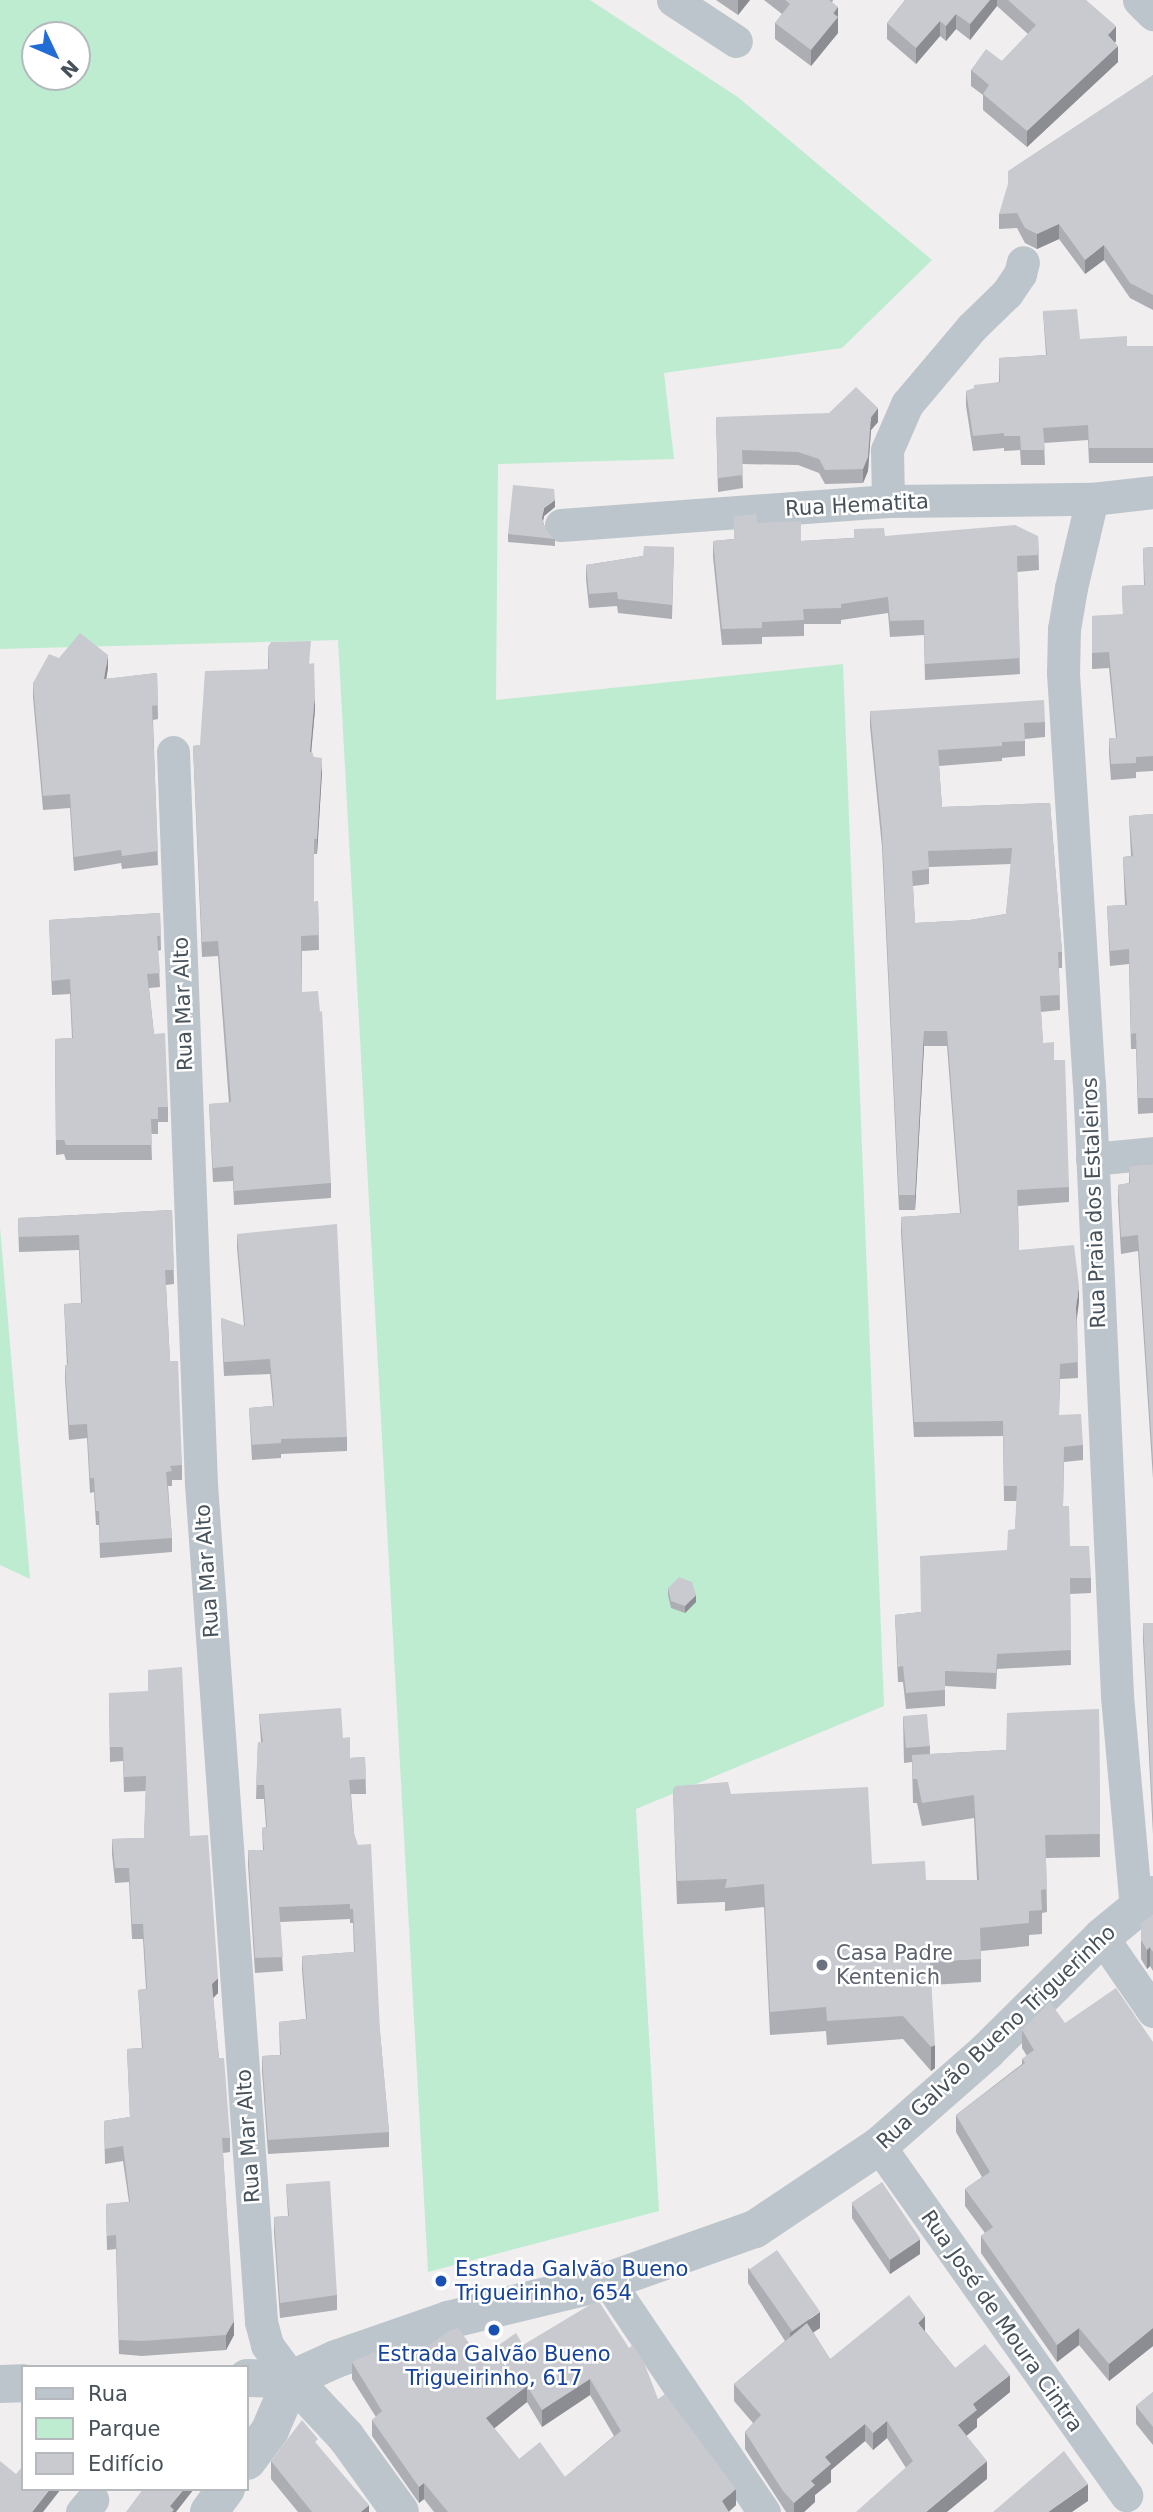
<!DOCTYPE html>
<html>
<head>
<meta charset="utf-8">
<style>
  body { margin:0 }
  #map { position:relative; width:1153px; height:2512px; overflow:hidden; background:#f0eeee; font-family:"DejaVu Sans",sans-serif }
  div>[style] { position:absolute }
  .green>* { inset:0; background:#beecd1 }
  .minor>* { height:33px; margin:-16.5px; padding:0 16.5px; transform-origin:16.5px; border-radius:16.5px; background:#bdc5cc }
  .tertiary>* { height:38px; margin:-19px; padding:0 19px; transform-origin:19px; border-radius:19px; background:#bdc5cc }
  .wall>* { inset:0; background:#acaeb3 }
  .shaded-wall>* { inset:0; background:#8c8d92 }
  .building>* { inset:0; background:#c8cad0; transform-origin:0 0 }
  .dots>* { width:19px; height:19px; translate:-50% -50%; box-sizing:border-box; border:4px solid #fff; border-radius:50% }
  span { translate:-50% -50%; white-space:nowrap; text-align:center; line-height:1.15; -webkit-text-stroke:5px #fff; paint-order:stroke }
  .street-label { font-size:21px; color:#47515a }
  .worship-label { font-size:21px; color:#5b616d }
  .left { translate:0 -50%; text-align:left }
  .transit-label { font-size:21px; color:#164399 }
  .legend { position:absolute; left:21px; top:2365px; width:228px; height:126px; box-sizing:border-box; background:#fff; border:2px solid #b5b9bd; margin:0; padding:9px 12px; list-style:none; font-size:21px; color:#47515a }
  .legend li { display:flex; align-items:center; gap:14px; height:35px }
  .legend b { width:35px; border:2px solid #b5b9bd }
  .north { position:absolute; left:21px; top:21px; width:70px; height:70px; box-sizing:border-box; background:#fff; border:2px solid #b5b9bd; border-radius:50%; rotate:134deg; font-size:19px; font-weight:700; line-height:28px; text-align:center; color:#47515a }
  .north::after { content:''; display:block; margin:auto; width:24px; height:32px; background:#226cd6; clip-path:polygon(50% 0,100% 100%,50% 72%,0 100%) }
</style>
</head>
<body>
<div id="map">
  <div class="green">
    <div style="clip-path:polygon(evenodd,0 0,590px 0,739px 98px,932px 260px,842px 348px,664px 373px,674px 459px,498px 464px,496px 700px,843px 664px,884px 1706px,636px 1809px,659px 2211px,428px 2272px,338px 640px,0 649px,0 0,35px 35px,77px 35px,77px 77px,35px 77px,35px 35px)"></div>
    <div style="clip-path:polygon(0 1227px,30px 1579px,0 1565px)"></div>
  </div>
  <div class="minor">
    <div style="left:673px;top:0;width:75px;rotate:33.1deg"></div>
    <div style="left:1139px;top:0;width:20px;rotate:45deg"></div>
    <div style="left:1092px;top:499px;width:91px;rotate:103.3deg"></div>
    <div style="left:1071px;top:588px;width:42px;rotate:99.7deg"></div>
    <div style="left:1064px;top:629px;width:44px;rotate:91.3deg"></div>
    <div style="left:1063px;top:673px;width:411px;rotate:86.4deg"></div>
    <div style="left:1089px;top:1083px;width:614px;rotate:87.38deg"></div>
    <div style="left:1117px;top:1696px;width:214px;rotate:84.9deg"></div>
    <div style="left:888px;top:501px;width:51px;rotate:-91.1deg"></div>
    <div style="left:887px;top:450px;width:50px;rotate:-66.5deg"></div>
    <div style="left:907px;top:404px;width:99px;rotate:-49.9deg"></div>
    <div style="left:971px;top:328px;width:50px;rotate:-44.2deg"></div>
    <div style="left:1007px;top:293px;width:23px;rotate:-56deg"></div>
    <div style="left:1020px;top:274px;width:12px;rotate:-76deg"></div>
    <div style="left:561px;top:525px;width:328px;rotate:-4.2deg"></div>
    <div style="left:888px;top:501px;width:204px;rotate:-0.6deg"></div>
    <div style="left:1092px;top:499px;width:61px;rotate:-6.5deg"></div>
    <div style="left:173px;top:752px;width:733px;rotate:87.81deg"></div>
    <div style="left:201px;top:1484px;width:840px;rotate:85.9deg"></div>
    <div style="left:261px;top:2322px;width:24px;rotate:75deg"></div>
    <div style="left:267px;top:2345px;width:42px;rotate:53.7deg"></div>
    <div style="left:1092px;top:1159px;width:61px;rotate:-5.6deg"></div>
    <div style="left:1102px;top:1937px;width:90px;rotate:55.4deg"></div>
    <div style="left:879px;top:2146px;width:428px;rotate:54.7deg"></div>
    <div style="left:608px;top:2281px;width:279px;rotate:56deg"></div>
    <div style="left:82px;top:2512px;width:16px;rotate:-50deg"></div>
  </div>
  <div class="tertiary">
    <div style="left:247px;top:2378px;width:45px;rotate:1.3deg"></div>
    <div style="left:292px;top:2379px;width:48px;rotate:-24.4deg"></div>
    <div style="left:336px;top:2359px;width:119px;rotate:-19.2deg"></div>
    <div style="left:448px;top:2320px;width:165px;rotate:-13.7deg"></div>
    <div style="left:608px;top:2281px;width:156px;rotate:-19.5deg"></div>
    <div style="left:755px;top:2229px;width:149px;rotate:-33.8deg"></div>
    <div style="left:879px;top:2146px;width:144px;rotate:-41.3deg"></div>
    <div style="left:987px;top:2051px;width:162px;rotate:-44.7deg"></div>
    <div style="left:1102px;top:1937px;width:66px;rotate:-39.5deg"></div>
    <div style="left:292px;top:2379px;width:79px;rotate:47deg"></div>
    <div style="left:346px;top:2437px;width:92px;rotate:54.2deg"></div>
    <div style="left:0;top:2384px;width:23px;rotate:-2deg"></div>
    <div style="left:247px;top:2461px;width:39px;rotate:-53deg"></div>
    <div style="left:270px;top:2430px;width:56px;rotate:-66.7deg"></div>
    <div style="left:209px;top:2512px;width:29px;rotate:-54deg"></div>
  </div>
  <div class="wall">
    <div style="clip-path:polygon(716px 0,750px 0,738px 15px)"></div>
    <div style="clip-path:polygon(764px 0,833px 0,832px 3px,838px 7px,838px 33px,811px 66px,775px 39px,775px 23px,782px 14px)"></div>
    <div style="clip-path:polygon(905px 0,1086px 0,1116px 41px,1115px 43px,1118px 62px,1027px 147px,983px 110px,983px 95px,971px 86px,971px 70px,1002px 61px,1028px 34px,997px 6px,970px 40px,956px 29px,946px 41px,940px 36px,916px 64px,887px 39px,887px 23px)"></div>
    <div style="clip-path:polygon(1153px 75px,1153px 310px,1130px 298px,1104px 260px,1085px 274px,1059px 239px,1037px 249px,1025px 243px,1017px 228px,999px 229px,999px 214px)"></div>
    <div style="clip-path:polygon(1043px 311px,1080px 339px,1127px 346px,1153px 346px,1153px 463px,1089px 463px,1088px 440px,1044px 443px,1045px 465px,1021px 465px,1020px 450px,1004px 451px,1004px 448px,973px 451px,966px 406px,966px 391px,999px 382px,999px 358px,1046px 355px)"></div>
    <div style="clip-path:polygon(716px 417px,878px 422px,871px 430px,868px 471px,863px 483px,825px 484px,819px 473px,798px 465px,742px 464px,743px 488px,718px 492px)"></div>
    <div style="clip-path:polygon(555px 507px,544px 516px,543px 521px,545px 528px,555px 539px,555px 546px,508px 542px,508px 534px)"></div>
    <div style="clip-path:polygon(885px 536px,1038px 536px,1039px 570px,1017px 572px,1020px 674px,925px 680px,924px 635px,890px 637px,888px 613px,841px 620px,841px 624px,804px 624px,804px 636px,762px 637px,762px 644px,722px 645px,713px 557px,713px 541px,734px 539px,801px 541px)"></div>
    <div style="clip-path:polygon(674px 547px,672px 619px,618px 613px,617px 606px,589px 608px,586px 579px,586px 565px,643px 556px)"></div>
    <div style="clip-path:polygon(1153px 547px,1153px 771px,1136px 772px,1136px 778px,1111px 780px,1109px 754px,1109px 738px,1116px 738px,1109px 668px,1092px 669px,1092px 616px,1123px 615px,1122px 586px,1144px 585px,1143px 548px)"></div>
    <div style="clip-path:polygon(268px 647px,310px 664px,315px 709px,311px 752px,322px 772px,317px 854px,314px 854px,314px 902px,318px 901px,319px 950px,302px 951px,302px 992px,331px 1183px,331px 1198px,234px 1205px,233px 1181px,213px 1182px,209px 1104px,229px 1103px,218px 956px,202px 957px,193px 746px,200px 745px,268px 669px)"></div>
    <div style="clip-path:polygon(59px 658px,108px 668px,106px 679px,157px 673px,158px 719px,153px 720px,158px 865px,122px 869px,121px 863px,74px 871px,70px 808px,43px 810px,33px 697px,33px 683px)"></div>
    <div style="clip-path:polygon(evenodd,870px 711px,1045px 722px,1045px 737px,1025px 739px,1025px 756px,1002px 758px,1002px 761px,939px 766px,942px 807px,1050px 803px,1062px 952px,1062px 968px,1059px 968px,1060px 1010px,1041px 1012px,1043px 1043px,1054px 1060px,1069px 1187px,1069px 1202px,1018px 1206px,1019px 1250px,1079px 1301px,1077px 1319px,1078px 1378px,1060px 1379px,1059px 1415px,1083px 1445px,1083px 1460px,1064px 1462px,1063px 1506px,1070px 1546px,1091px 1578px,1091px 1593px,1070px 1594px,1071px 1665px,997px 1669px,996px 1689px,945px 1686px,945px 1706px,906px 1709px,903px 1682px,898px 1682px,895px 1615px,921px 1612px,1007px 1550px,1015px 1529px,1017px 1501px,1004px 1501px,1003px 1436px,914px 1437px,901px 1233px,901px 1217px,960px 1213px,947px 1046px,924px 1046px,915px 1210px,899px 1210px,882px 847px,870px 726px,870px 711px,1011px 864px,1006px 914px,970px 920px,915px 923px,913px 886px,929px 884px,929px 867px,1011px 864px)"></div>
    <div style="clip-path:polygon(1153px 814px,1153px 1113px,1138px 1114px,1136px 1049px,1131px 1049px,1129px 964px,1110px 966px,1107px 906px,1125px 905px,1123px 857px,1131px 856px,1129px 816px)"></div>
    <div style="clip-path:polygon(160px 913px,161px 950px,158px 951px,160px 987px,149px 988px,154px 1034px,168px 1107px,168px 1122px,158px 1122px,158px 1134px,151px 1134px,152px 1160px,66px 1160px,64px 1154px,56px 1155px,55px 1039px,72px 1038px,70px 994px,52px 995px,49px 920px)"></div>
    <div style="clip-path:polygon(1153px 1164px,1153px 1479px,1138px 1251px,1121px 1254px,1118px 1201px,1118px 1185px,1129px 1183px,1129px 1166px)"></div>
    <div style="clip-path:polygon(172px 1210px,174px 1284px,166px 1285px,170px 1361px,182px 1465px,182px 1480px,172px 1480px,172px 1486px,168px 1486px,172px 1538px,172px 1552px,100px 1558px,99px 1525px,96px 1525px,94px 1492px,90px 1493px,87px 1438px,69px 1440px,65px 1379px,65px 1365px,67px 1365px,64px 1304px,81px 1303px,79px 1250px,19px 1252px,18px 1218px)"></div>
    <div style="clip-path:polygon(237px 1234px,347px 1437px,347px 1451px,281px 1454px,281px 1458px,252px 1460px,249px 1408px,273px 1406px,270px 1374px,224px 1376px,221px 1318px,244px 1326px,237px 1248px)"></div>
    <div style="clip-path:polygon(668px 1588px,696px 1602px,685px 1613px,671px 1608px,668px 1595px)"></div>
    <div style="clip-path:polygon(1143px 1623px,1153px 1623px,1153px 1834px,1143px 1640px)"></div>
    <div style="clip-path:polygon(109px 1693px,190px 1836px,218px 1993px,213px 1998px,219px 2058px,230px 2138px,230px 2152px,223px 2153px,234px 2335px,226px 2350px,142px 2356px,119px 2354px,116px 2249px,107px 2250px,106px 2204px,129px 2202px,123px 2161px,105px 2164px,104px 2121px,130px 2117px,127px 2049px,142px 2048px,138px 1990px,146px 1989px,143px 1939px,132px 1939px,129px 1882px,115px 1883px,112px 1854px,112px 1839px,144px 1838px,146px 1791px,124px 1792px,123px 1761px,110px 1762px)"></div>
    <div style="clip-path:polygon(1099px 1709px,1100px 1857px,1046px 1858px,1047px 1912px,1042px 1913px,1042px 1934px,1029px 1935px,1029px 1946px,981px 1951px,981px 1982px,931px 1985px,935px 2068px,931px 2071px,903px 2039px,827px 2045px,826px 2031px,770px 2035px,764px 1907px,725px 1911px,725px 1902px,677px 1904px,673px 1789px,731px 1794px,872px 1864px,926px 1880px,977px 1880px,974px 1818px,922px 1826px,917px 1803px,913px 1803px,912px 1762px,904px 1763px,903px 1717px,930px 1746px,930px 1754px,1006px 1750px)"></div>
    <div style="clip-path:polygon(259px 1714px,343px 1738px,350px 1758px,365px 1757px,366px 1794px,351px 1794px,354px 1833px,380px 2032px,389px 2132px,389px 2147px,268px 2154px,262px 2071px,262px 2056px,280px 2055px,279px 2022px,306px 2019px,302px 1970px,302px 1956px,354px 1952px,353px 1923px,350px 1923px,350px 1919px,280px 1922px,283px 1971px,255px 1973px,248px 1865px,248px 1850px,263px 1850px,262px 1828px,266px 1827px,264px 1799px,256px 1799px,258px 1742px,261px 1742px)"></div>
    <div style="clip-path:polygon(1153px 1914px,1153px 1971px,1150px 1966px,1147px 1969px,1141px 1959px,1141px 1940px)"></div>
    <div style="clip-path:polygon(1065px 2023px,1153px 2042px,1153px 2346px,1109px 2381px,1079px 2345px,1057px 2362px,981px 2253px,981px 2236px,985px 2233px,965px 2206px,965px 2189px,982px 2177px,956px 2132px,956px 2115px,1022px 2064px,1022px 2059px,1027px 2056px,1022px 2048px,1022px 2030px)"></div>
    <div style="clip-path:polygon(286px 2184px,337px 2295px,337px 2310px,280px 2318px,274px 2232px,274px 2217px,288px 2216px)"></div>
    <div style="clip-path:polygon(852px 2203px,920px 2254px,890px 2274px,852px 2218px)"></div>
    <div style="clip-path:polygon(748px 2268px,820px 2328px,813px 2332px,830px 2359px,925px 2331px,955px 2368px,1010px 2392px,977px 2419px,977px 2427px,966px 2436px,987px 2479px,906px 2468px,887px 2438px,873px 2450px,865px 2441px,831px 2470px,831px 2482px,815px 2495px,815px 2502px,804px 2512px,786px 2512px,745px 2449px,745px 2432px,753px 2423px,734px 2401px,734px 2384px,785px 2341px,748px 2283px)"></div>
    <div style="clip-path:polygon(evenodd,523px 2345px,658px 2399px,736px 2505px,729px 2512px,434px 2512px,424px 2499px,419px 2503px,372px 2436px,372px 2420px,376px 2417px,352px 2379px,352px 2362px,382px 2363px,408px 2360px,480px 2358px,523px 2345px,590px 2395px,614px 2436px,565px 2477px,519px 2459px,494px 2428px,527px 2402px,542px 2427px,590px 2395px)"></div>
    <div style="clip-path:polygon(1153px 2392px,1153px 2445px,1136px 2424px,1136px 2406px)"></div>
    <div style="clip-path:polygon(318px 2447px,369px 2512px,298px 2512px,271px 2479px,271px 2461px)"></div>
  </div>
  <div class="shaded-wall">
    <div style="clip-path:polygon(738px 0,750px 0,738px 15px)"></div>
    <div style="clip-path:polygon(990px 0,997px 0,997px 6px,970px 40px,970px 24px)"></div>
    <div style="clip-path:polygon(838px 7px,838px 33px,811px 66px,811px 50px)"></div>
    <div style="clip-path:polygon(956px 14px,956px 29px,946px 41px,946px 26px)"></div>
    <div style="clip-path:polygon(940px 21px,940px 36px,916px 64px,916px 48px)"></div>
    <div style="clip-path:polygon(1116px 26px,1116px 41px,1108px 50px,1108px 35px)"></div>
    <div style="clip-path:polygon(1118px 46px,1118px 62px,1027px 147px,1027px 131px)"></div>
    <div style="clip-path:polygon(1059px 224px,1059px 239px,1037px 249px,1037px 234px)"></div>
    <div style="clip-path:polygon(1104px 245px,1104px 260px,1085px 274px,1085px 260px)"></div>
    <div style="clip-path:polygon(878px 408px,878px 422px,871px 430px,868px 471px,863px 483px,863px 469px,871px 417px)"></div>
    <div style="clip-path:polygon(555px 500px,555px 507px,544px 516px,542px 526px,542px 518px,544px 508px)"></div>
    <div style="clip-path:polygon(108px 655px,108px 668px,104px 693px,104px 679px)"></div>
    <div style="clip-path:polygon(315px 694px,315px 709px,310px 766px,310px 752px)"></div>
    <div style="clip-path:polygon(322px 758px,322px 772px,317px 854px,317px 839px)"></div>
    <div style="clip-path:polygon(924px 1031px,924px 1046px,915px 1210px,915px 1195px)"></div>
    <div style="clip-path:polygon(1079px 1286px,1079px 1301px,1076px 1322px,1076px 1307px)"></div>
    <div style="clip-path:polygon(696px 1595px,696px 1602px,685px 1613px,685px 1606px)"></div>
    <div style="clip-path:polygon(1150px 1947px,1150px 1966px,1147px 1969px,1147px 1950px)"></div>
    <div style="clip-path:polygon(218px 1978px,218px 1993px,212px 1999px,212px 1984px)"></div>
    <div style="clip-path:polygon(935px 2045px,935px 2068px,931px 2071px,931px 2047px)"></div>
    <div style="clip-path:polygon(920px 2239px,920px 2254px,890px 2274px,890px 2259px)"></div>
    <div style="clip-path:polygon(820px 2312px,820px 2328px,790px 2348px,790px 2333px)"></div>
    <div style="clip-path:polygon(925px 2316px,925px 2334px,918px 2323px)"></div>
    <div style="clip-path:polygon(234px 2321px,234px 2335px,226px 2350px,226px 2335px)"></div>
    <div style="clip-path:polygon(1079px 2328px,1079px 2345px,1057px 2362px,1057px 2345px)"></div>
    <div style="clip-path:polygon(1153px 2328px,1153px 2346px,1109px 2381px,1109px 2364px)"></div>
    <div style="clip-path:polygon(1010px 2375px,1010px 2392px,977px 2419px,977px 2427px,958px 2443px,958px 2425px,973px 2404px)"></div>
    <div style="clip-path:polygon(590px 2379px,590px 2395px,542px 2427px,542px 2410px)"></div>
    <div style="clip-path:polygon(527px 2386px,527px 2402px,486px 2435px,486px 2418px)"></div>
    <div style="clip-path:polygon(887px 2421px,887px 2438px,873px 2450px,873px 2433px)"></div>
    <div style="clip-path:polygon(865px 2424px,865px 2441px,831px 2470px,831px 2482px,815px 2495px,815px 2502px,804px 2512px,794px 2512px,794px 2503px,811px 2481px,825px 2457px)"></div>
    <div style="clip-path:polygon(987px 2461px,987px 2479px,947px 2512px,926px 2512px)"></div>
    <div style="clip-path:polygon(424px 2483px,424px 2499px,419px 2503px,419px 2487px)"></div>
    <div style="clip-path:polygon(1088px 2484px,1088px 2501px,1072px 2512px,1048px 2512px)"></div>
    <div style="clip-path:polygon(50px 2489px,61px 2489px,43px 2512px,32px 2512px)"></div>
    <div style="clip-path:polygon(184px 2489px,194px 2489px,176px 2512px,170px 2512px,170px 2506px)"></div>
    <div style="clip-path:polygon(736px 2489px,736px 2505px,728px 2512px,722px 2501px)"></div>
    <div style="clip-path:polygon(369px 2505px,369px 2512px,361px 2512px)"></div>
  </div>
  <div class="building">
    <div style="clip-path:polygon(785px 0,829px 0,838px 7px,833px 13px,838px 17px,811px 50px,775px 23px,790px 4px)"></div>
    <div style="clip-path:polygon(905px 0,990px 0,970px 24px,956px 14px,946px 26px,940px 21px,916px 48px,887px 23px)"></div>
    <div style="clip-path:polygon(1008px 0,1086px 0,1116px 26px,1108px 35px,1118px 46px,1027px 131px,983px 94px,989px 85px,971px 70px,986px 49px,1002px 61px,1036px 25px)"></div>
    <div style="clip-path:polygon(1153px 75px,1153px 295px,1130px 283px,1104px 245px,1085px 260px,1059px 224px,1037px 234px,1025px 228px,1017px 213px,999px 214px,1008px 184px,1008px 171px)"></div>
    <div style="clip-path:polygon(1077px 309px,1080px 339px,1127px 336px,1127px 346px,1153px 346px,1153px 448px,1089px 448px,1088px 425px,1043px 428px,1045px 450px,1021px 450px,1020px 436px,1004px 436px,1004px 433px,973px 436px,966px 391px,974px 388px,974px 385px,1000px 382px,999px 358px,1047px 355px,1043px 311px)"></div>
    <div style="clip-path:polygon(856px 387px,878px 408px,871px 417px,868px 457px,863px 469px,825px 470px,819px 459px,798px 452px,742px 450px,743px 475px,718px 478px,716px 417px,829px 413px)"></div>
    <div style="clip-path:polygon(513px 485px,554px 489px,555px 500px,544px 508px,542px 518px,545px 528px,555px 539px,508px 534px)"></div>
    <div style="clip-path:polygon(756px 514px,757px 523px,801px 521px,801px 541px,854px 538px,854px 529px,884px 528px,885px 536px,1015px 525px,1038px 536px,1039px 555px,1017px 556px,1020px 658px,925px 664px,924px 620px,890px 621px,888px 597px,841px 604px,841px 608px,803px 609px,804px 620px,762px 622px,762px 628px,722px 629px,713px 541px,734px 539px,734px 516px)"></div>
    <div style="clip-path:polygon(644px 546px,674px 547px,672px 605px,618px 599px,617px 592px,589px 594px,586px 565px,643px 556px)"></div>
    <div style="clip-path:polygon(1153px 547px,1153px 756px,1136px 757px,1136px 763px,1111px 764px,1109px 738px,1117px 738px,1109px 652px,1092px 653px,1092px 616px,1123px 614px,1122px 586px,1145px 585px,1143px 548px)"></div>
    <div style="clip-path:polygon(80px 633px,108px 655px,104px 679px,157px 673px,158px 705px,152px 706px,158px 851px,122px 856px,121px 850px,74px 857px,70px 794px,43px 796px,33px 683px,49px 654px,59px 658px)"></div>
    <div style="clip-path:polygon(311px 641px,309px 664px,314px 663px,315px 694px,310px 752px,313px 753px,313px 757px,322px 758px,317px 839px,314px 839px,314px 902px,318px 901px,319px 935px,301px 936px,302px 992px,318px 991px,320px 1012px,322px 1011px,331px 1183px,234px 1191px,233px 1166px,213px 1168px,209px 1104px,231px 1102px,218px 941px,202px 942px,193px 746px,200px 745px,205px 671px,269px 669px,268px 647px,271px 642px)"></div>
    <div style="clip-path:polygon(evenodd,1044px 700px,1045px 722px,1024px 723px,1025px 741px,1002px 742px,1002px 746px,938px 750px,942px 807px,1050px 803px,1062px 952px,1058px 952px,1060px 995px,1040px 996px,1043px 1043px,1054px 1042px,1054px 1060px,1065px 1060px,1069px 1187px,1017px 1190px,1019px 1250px,1074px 1245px,1079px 1286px,1076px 1307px,1078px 1362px,1060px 1364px,1059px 1415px,1081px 1414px,1083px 1445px,1064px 1447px,1063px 1506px,1069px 1506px,1070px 1546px,1089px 1546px,1091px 1578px,1070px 1578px,1071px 1650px,997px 1654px,996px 1673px,945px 1671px,945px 1690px,906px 1693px,903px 1666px,898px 1667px,895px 1615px,921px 1612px,920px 1556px,1007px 1550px,1008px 1530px,1015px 1529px,1017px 1486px,1004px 1486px,1003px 1421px,914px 1422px,901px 1217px,961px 1213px,947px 1031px,924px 1031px,915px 1195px,899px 1195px,882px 832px,870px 711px,1044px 700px,1012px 848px,1006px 914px,970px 920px,915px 923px,912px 871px,929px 869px,928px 851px,1012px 848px)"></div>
    <div style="clip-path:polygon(1153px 814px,1153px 1098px,1138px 1098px,1136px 1033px,1131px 1034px,1129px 949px,1110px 951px,1107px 906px,1127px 905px,1123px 857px,1133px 856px,1129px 816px)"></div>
    <div style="clip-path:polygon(160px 913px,161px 936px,157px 936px,160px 973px,147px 974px,154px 1034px,165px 1033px,168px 1107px,158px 1107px,158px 1119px,151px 1119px,152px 1145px,66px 1145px,64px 1140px,56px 1140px,55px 1039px,73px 1038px,70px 979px,52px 981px,49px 920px)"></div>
    <div style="clip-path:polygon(1153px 1164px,1153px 1462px,1138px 1235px,1121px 1237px,1118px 1185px,1130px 1183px,1129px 1166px)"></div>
    <div style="clip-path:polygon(172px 1210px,174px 1270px,165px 1270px,170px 1361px,178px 1361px,182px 1465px,170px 1466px,172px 1471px,166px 1472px,172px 1538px,100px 1543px,99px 1511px,96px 1511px,94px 1478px,90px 1478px,87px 1424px,69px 1425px,65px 1365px,68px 1364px,64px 1304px,82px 1303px,79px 1235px,19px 1237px,18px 1218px)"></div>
    <div style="clip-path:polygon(337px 1224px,347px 1437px,281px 1439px,281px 1443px,252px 1445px,249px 1408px,274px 1406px,270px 1359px,224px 1362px,221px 1318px,245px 1326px,237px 1234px)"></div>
    <div style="clip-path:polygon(679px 1577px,692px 1582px,696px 1595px,685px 1606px,671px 1601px,668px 1588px)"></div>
    <div style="clip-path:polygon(1143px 1623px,1153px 1623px,1153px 1817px)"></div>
    <div style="clip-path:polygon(182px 1667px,190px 1836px,208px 1835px,218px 1978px,212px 1984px,219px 2058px,224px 2058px,230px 2138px,222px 2138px,234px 2321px,226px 2335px,142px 2341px,119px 2340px,116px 2235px,107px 2236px,106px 2204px,130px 2202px,123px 2146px,105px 2149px,104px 2121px,130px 2117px,127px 2049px,143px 2048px,138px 1990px,147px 1989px,143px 1924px,132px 1924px,129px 1868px,115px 1868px,112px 1839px,144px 1838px,146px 1776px,124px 1777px,123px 1747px,110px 1747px,109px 1693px,148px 1691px,148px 1670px)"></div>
    <div style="clip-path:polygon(341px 1708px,343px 1738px,350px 1737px,350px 1758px,365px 1757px,366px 1779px,349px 1780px,354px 1833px,358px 1845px,371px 1844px,380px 2032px,389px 2132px,268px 2140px,262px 2056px,281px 2055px,279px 2022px,307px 2019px,302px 1956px,355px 1952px,353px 1909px,350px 1909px,350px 1904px,279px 1907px,283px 1957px,255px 1958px,248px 1850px,264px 1850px,262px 1828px,267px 1827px,264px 1785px,256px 1785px,258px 1742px,263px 1742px,259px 1714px)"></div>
    <div style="clip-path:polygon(1099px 1709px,1100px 1834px,1045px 1835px,1047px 1889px,1041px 1890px,1042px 1910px,1029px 1911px,1029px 1923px,980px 1928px,981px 1959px,930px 1962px,935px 2045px,931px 2047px,903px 2016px,827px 2021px,826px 2007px,770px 2012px,764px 1884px,725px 1888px,727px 1879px,677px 1881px,673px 1789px,676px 1786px,728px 1782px,731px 1794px,868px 1787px,872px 1864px,925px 1861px,926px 1880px,979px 1880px,974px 1795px,922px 1803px,917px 1779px,913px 1779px,912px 1755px,1006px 1750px,1007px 1713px)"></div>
    <div style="left:927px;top:1714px;width:32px;height:24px;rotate:85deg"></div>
    <div style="clip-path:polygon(1153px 1914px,1153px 1952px,1150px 1947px,1147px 1950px,1141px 1940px,1141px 1924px)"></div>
    <div style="clip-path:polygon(1116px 1988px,1153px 2042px,1153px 2328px,1109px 2364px,1079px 2328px,1057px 2345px,981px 2236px,993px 2227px,965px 2189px,990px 2172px,956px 2115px,1025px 2063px,1022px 2059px,1034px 2050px,1022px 2030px,1050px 2002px,1065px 2023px)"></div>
    <div style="clip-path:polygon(330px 2181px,337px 2295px,280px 2303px,274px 2217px,289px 2216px,286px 2184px)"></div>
    <div style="left:882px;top:2182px;width:69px;height:37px;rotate:56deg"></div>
    <div style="left:777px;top:2250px;width:75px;height:34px;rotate:55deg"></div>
    <div style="clip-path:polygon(909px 2295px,925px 2316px,918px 2323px,955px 2368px,985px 2344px,1010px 2375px,973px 2404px,977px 2410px,958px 2425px,987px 2461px,926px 2512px,856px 2512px,913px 2461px,887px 2421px,873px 2433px,865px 2424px,825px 2457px,831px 2464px,811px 2481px,815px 2485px,794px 2503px,783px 2491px,745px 2432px,761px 2415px,734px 2384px,807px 2323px,830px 2359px)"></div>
    <div style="clip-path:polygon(evenodd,598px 2300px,629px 2348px,633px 2345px,643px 2360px,658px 2399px,665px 2394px,736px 2489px,722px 2501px,729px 2512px,448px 2512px,424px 2483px,419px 2487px,372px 2420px,382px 2411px,352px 2362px,374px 2352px,382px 2363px,403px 2354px,408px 2360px,449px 2331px,458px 2328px,480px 2358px,516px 2333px,523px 2345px,598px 2300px,590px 2379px,621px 2431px,565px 2477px,540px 2442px,519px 2459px,486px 2418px,527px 2386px,542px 2410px,590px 2379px)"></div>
    <div style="clip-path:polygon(1153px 2392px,1153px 2427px,1136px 2406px)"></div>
    <div style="clip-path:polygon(302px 2420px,318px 2439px,315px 2442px,369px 2505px,361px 2512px,312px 2512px,271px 2461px)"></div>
    <div style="clip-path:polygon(1064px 2451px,1088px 2484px,1048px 2512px,993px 2512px)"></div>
    <div style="clip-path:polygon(0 2461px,16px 2474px,23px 2466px,23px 2489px,50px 2489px,32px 2512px,0 2512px)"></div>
    <div style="clip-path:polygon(143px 2489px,184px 2489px,170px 2506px,174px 2510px,172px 2512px,126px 2512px)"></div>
  </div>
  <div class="dots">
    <div style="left:822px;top:1965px;background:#6b7280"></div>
    <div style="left:441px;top:2281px;background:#1a4fb4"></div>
    <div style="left:494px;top:2330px;background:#1a4fb4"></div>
  </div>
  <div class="street-label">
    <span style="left:857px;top:505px;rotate:-3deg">Rua Hematita</span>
    <span style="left:183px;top:1004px;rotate:-92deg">Rua Mar Alto</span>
    <span style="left:1094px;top:1203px;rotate:-92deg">Rua Praia dos Estaleiros</span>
    <span style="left:207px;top:1571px;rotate:-94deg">Rua Mar Alto</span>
    <span style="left:996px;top:2037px;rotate:-43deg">Rua Galvão Bueno Triguerinho</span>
    <span style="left:248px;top:2136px;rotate:-94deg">Rua Mar Alto</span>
    <span style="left:1002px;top:2321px;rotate:55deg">Rua José de Moura Cintra</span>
  </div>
  <div class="worship-label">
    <span class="left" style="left:836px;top:1965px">Casa Padre<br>Kentenich</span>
  </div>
  <div class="transit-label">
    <span class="left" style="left:455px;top:2281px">Estrada Galvão Bueno<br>Trigueirinho, 654</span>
    <span style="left:494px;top:2366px">Estrada Galvão Bueno<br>Trigueirinho, 617</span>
  </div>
  <ul class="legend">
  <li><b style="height:9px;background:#bdc5cc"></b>Rua</li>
  <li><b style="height:19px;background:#beecd1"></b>Parque</li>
  <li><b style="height:19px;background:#c8cad0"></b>Edifício</li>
  </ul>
  <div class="north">N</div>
</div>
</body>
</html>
